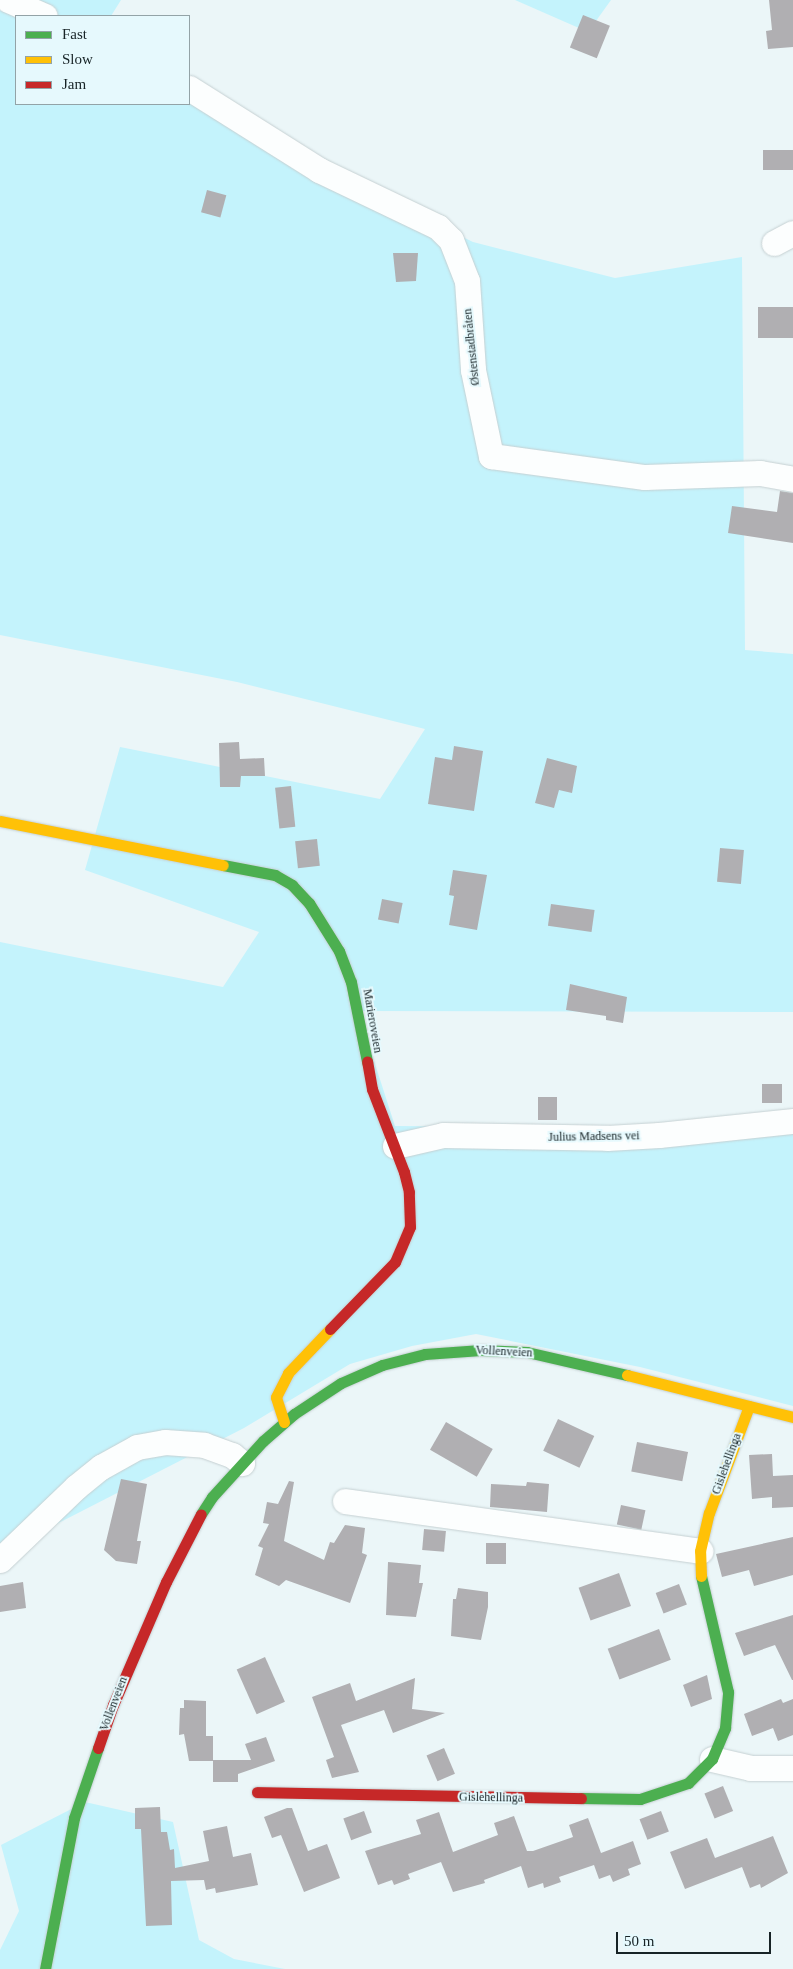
<!DOCTYPE html>
<html>
<head>
<meta charset="utf-8">
<style>
  body { margin:0 }
  #map { position:relative; width:793px; height:1969px; overflow:hidden; background:#ebf6f8; font-family:"Times New Roman",serif }
  div>[style] { position:absolute }
  .green>* { inset:0; background:#c4f3fc }
  .building>* { inset:0; background:#b0afb2; transform-origin:0 0 }
  .roads { filter:drop-shadow(0 0 1px #c5d0d2) drop-shadow(0 0 1px #c5d0d2) }
  .street>* { height:25px; margin:-12.5px; padding:0 12.5px; transform-origin:12.5px; border-radius:12.5px; background:#fcfefe }
  .fast>* { height:11px; margin:-5.5px; padding:0 5.5px; transform-origin:5.5px; border-radius:5.5px; background:#4caf50 }
  .slow>* { height:11px; margin:-5.5px; padding:0 5.5px; transform-origin:5.5px; border-radius:5.5px; background:#ffc107 }
  .jam>* { height:11px; margin:-5.5px; padding:0 5.5px; transform-origin:5.5px; border-radius:5.5px; background:#c62828 }
  span { translate:-50% -50%; white-space:nowrap; text-align:center; line-height:1.15; -webkit-text-stroke:4px #e6f9fd; paint-order:stroke }
  .street-label { font-size:12px; color:#172326 }
  .legend { position:absolute; left:15px; top:15px; width:175px; height:90px; box-sizing:border-box; background:#e6f9fd; border:1px solid #93a3a7; margin:0; padding:6px 9px; list-style:none; font-size:15px; color:#172326 }
  .legend li { display:flex; align-items:center; gap:10px; height:25px }
  .legend b { width:25px; border:1px solid #93a3a7 }
  .scale { position:absolute; left:616px; top:1932px; width:155px; height:22px; box-sizing:border-box; border:2px solid #172326; border-top:0; padding-left:6px; font-size:15px; line-height:18px; white-space:nowrap; color:#172326; -webkit-text-stroke:4px #e6f9fd; paint-order:stroke }
</style>
</head>
<body>
<div id="map">
  <div class="green">
    <div style="clip-path:polygon(0 0,121px 0,111px 16px,16px 16px,16px 104px,189px 104px,189px 86px,296px 156px,473px 242px,615px 278px,742px 257px,745px 650px,793px 654px,793px 1012px,358px 1011px,395px 1126px,679px 1128px,793px 1121px,793px 1406px,640px 1367px,476px 1334px,412px 1346px,350px 1364px,244px 1428px,0 1553px,0 942px,223px 987px,259px 932px,85px 870px,120px 747px,380px 799px,425px 729px,237px 682px,0 635px)"></div>
    <div style="clip-path:polygon(515px 0,611px 0,588px 32px)"></div>
    <div style="clip-path:polygon(85px 1802px,173px 1822px,199px 1940px,234px 1959px,285px 1969px,0 1969px,0 1950px,19px 1911px,1px 1845px)"></div>
  </div>
  <div class="building">
    <div style="clip-path:polygon(769px 0,793px 0,793px 47px,768px 49px,766px 31px,772px 30px)"></div>
    <div style="left:583px;top:15px;width:29px;height:35px;rotate:22deg"></div>
    <div style="left:793px;top:150px;width:20px;height:30px;rotate:90deg"></div>
    <div style="left:207px;top:190px;width:20px;height:23px;rotate:15deg"></div>
    <div style="clip-path:polygon(393px 253px,418px 253px,416px 281px,396px 282px)"></div>
    <div style="left:793px;top:307px;width:31px;height:35px;rotate:90deg"></div>
    <div style="clip-path:polygon(780px 491px,793px 493px,793px 543px,728px 533px,732px 506px,777px 512px)"></div>
    <div style="clip-path:polygon(239px 742px,240px 759px,264px 758px,265px 776px,241px 776px,240px 787px,220px 787px,219px 743px)"></div>
    <div style="clip-path:polygon(454px 746px,483px 751px,474px 811px,428px 804px,435px 757px,452px 760px)"></div>
    <div style="clip-path:polygon(547px 758px,577px 766px,572px 793px,559px 790px,554px 808px,535px 803px)"></div>
    <div style="left:291px;top:786px;width:41px;height:16px;rotate:84deg"></div>
    <div style="left:317px;top:839px;width:27px;height:22px;rotate:84deg"></div>
    <div style="left:720px;top:848px;width:24px;height:34px;rotate:5deg"></div>
    <div style="clip-path:polygon(453px 870px,487px 875px,477px 930px,449px 925px,454px 896px,449px 895px)"></div>
    <div style="left:382px;top:899px;width:21px;height:21px;rotate:11deg"></div>
    <div style="left:551px;top:904px;width:44px;height:22px;rotate:8deg"></div>
    <div style="clip-path:polygon(570px 984px,627px 997px,623px 1023px,606px 1020px,606px 1016px,566px 1010px)"></div>
    <div style="left:762px;top:1084px;width:20px;height:19px"></div>
    <div style="left:538px;top:1097px;width:19px;height:23px"></div>
    <div style="left:558px;top:1419px;width:40px;height:35px;rotate:25deg"></div>
    <div style="left:446px;top:1422px;width:54px;height:32px;rotate:30deg"></div>
    <div style="left:637px;top:1442px;width:52px;height:30px;rotate:11deg"></div>
    <div style="clip-path:polygon(772px 1454px,773px 1476px,793px 1475px,793px 1507px,772px 1508px,772px 1497px,752px 1499px,749px 1455px)"></div>
    <div style="clip-path:polygon(121px 1479px,147px 1484px,137px 1541px,141px 1541px,137px 1564px,116px 1561px,104px 1550px)"></div>
    <div style="clip-path:polygon(289px 1481px,294px 1482px,284px 1541px,324px 1560px,330px 1542px,334px 1543px,345px 1525px,365px 1528px,362px 1553px,367px 1555px,350px 1603px,286px 1580px,279px 1586px,255px 1575px,263px 1548px,258px 1546px,269px 1524px,263px 1523px,267px 1502px,278px 1504px)"></div>
    <div style="clip-path:polygon(527px 1482px,549px 1484px,547px 1512px,490px 1507px,491px 1484px,526px 1486px)"></div>
    <div style="left:621px;top:1505px;width:25px;height:20px;rotate:12deg"></div>
    <div style="left:424px;top:1529px;width:22px;height:21px;rotate:5deg"></div>
    <div style="clip-path:polygon(793px 1537px,793px 1575px,754px 1586px,749px 1570px,722px 1577px,716px 1554px)"></div>
    <div style="left:486px;top:1543px;width:20px;height:21px"></div>
    <div style="clip-path:polygon(388px 1562px,421px 1565px,419px 1583px,423px 1583px,416px 1617px,386px 1615px)"></div>
    <div style="left:619px;top:1573px;width:35px;height:43px;rotate:70deg"></div>
    <div style="clip-path:polygon(23px 1582px,26px 1608px,0 1612px,0 1586px)"></div>
    <div style="left:679px;top:1584px;width:22px;height:25px;rotate:69deg"></div>
    <div style="clip-path:polygon(458px 1588px,488px 1592px,488px 1607px,481px 1640px,451px 1636px,453px 1599px,456px 1599px)"></div>
    <div style="clip-path:polygon(793px 1615px,793px 1680px,792px 1680px,775px 1645px,744px 1656px,735px 1633px)"></div>
    <div style="left:659px;top:1629px;width:33px;height:55px;rotate:69deg"></div>
    <div style="left:265px;top:1657px;width:49px;height:31px;rotate:66deg"></div>
    <div style="clip-path:polygon(707px 1675px,712px 1699px,691px 1707px,683px 1685px)"></div>
    <div style="clip-path:polygon(415px 1678px,412px 1709px,445px 1713px,393px 1733px,384px 1710px,341px 1725px,359px 1772px,332px 1778px,326px 1760px,334px 1757px,312px 1697px,350px 1683px,356px 1701px)"></div>
    <div style="clip-path:polygon(781px 1699px,783px 1703px,793px 1699px,793px 1735px,778px 1741px,773px 1728px,752px 1736px,744px 1714px)"></div>
    <div style="clip-path:polygon(184px 1700px,206px 1701px,206px 1736px,213px 1736px,213px 1761px,189px 1761px,184px 1734px,179px 1735px,180px 1708px,184px 1708px)"></div>
    <div style="clip-path:polygon(266px 1737px,275px 1761px,238px 1774px,238px 1782px,213px 1782px,213px 1760px,251px 1760px,245px 1744px)"></div>
    <div style="left:444px;top:1748px;width:28px;height:19px;rotate:67deg"></div>
    <div style="left:723px;top:1786px;width:27px;height:20px;rotate:68deg"></div>
    <div style="clip-path:polygon(160px 1807px,161px 1832px,167px 1832px,170px 1850px,174px 1849px,175px 1868px,209px 1861px,203px 1831px,227px 1826px,233px 1857px,251px 1853px,258px 1885px,216px 1893px,215px 1888px,206px 1890px,204px 1880px,171px 1881px,172px 1925px,146px 1926px,141px 1829px,135px 1829px,135px 1808px)"></div>
    <div style="clip-path:polygon(287px 1808px,292px 1808px,308px 1851px,327px 1844px,340px 1878px,304px 1892px,281px 1835px,272px 1838px,264px 1817px)"></div>
    <div style="left:364px;top:1811px;width:23px;height:22px;rotate:70deg"></div>
    <div style="left:661px;top:1811px;width:22px;height:23px;rotate:69deg"></div>
    <div style="clip-path:polygon(439px 1812px,453px 1852px,498px 1835px,494px 1823px,514px 1816px,527px 1851px,533px 1851px,573px 1837px,569px 1825px,588px 1818px,601px 1853px,633px 1841px,641px 1864px,628px 1869px,630px 1875px,613px 1882px,610px 1875px,599px 1879px,594px 1865px,559px 1877px,561px 1882px,544px 1888px,543px 1883px,528px 1888px,521px 1866px,484px 1880px,485px 1883px,453px 1892px,441px 1862px,408px 1874px,410px 1879px,394px 1885px,392px 1880px,378px 1885px,365px 1851px,421px 1834px,416px 1820px)"></div>
    <div style="clip-path:polygon(773px 1836px,788px 1873px,761px 1888px,760px 1884px,750px 1888px,742px 1867px,685px 1889px,670px 1852px,707px 1838px,715px 1858px)"></div>
  </div>
  <div class="roads">
    <div class="street">
      <div style="left:8px;top:0;width:40px;rotate:23.4deg"></div>
      <div style="left:189px;top:88px;width:154px;rotate:32.2deg"></div>
      <div style="left:319px;top:170px;width:132px;rotate:25.6deg"></div>
      <div style="left:438px;top:227px;width:18px;rotate:45deg"></div>
      <div style="left:451px;top:240px;width:44px;rotate:68.7deg"></div>
      <div style="left:467px;top:281px;width:89px;rotate:86.1deg"></div>
      <div style="left:473px;top:370px;width:88px;rotate:78.2deg"></div>
      <div style="left:491px;top:456px;width:155px;rotate:7.8deg"></div>
      <div style="left:645px;top:477px;width:115px;rotate:-2deg"></div>
      <div style="left:760px;top:473px;width:34px;rotate:10deg"></div>
      <div style="left:774px;top:243px;width:21px;rotate:-28deg"></div>
      <div style="left:395px;top:1146px;width:49px;rotate:-12.9deg"></div>
      <div style="left:443px;top:1135px;width:164px;rotate:1deg"></div>
      <div style="left:607px;top:1138px;width:52px;rotate:-3.3deg"></div>
      <div style="left:659px;top:1135px;width:135px;rotate:-6deg"></div>
      <div style="left:345px;top:1501px;width:359px;rotate:8deg"></div>
      <div style="left:0;top:1560px;width:105px;rotate:-43.8deg"></div>
      <div style="left:76px;top:1487px;width:32px;rotate:-39deg"></div>
      <div style="left:101px;top:1467px;width:41px;rotate:-29.1deg"></div>
      <div style="left:137px;top:1447px;width:28px;rotate:-10deg"></div>
      <div style="left:165px;top:1442px;width:39px;rotate:4deg"></div>
      <div style="left:204px;top:1445px;width:30px;rotate:20deg"></div>
      <div style="left:232px;top:1455px;width:13px;rotate:39deg"></div>
      <div style="left:712px;top:1759px;width:39px;rotate:13deg"></div>
      <div style="left:750px;top:1768px;width:43px"></div>
    </div>
    <div class="fast">
      <div style="left:223px;top:865px;width:53px;rotate:10.9deg"></div>
      <div style="left:275px;top:875px;width:20px;rotate:30deg"></div>
      <div style="left:292px;top:885px;width:25px;rotate:47deg"></div>
      <div style="left:309px;top:903px;width:57px;rotate:58deg"></div>
      <div style="left:339px;top:951px;width:33px;rotate:69deg"></div>
      <div style="left:351px;top:982px;width:81px;rotate:78.6deg"></div>
      <div style="left:201px;top:1514px;width:20px;rotate:-57deg"></div>
      <div style="left:212px;top:1497px;width:76px;rotate:-47.7deg"></div>
      <div style="left:263px;top:1441px;width:41px;rotate:-41.1deg"></div>
      <div style="left:294px;top:1414px;width:56px;rotate:-33.4deg"></div>
      <div style="left:341px;top:1383px;width:45px;rotate:-23.7deg"></div>
      <div style="left:382px;top:1365px;width:44px;rotate:-14.3deg"></div>
      <div style="left:425px;top:1354px;width:56px;rotate:-4.1deg"></div>
      <div style="left:481px;top:1350px;width:46px;rotate:2.5deg"></div>
      <div style="left:527px;top:1352px;width:103px;rotate:13deg"></div>
      <div style="left:581px;top:1798px;width:59px;rotate:1deg"></div>
      <div style="left:640px;top:1799px;width:51px;rotate:-18.4deg"></div>
      <div style="left:688px;top:1783px;width:34px;rotate:-45deg"></div>
      <div style="left:712px;top:1759px;width:34px;rotate:-67deg"></div>
      <div style="left:725px;top:1728px;width:36px;rotate:-85deg"></div>
      <div style="left:728px;top:1692px;width:119px;rotate:-103.1deg"></div>
      <div style="left:45px;top:1969px;width:154px;rotate:-79.1deg"></div>
      <div style="left:74px;top:1818px;width:74px;rotate:-71.1deg"></div>
    </div>
    <div class="slow">
      <div style="left:0;top:821px;width:227px;rotate:11.2deg"></div>
      <div style="left:627px;top:1375px;width:171px;rotate:14.2deg"></div>
      <div style="left:284px;top:1422px;width:26px;rotate:-108deg"></div>
      <div style="left:276px;top:1397px;width:27px;rotate:-63deg"></div>
      <div style="left:288px;top:1373px;width:61px;rotate:-46.3deg"></div>
      <div style="left:701px;top:1576px;width:25px;rotate:-92deg"></div>
      <div style="left:700px;top:1551px;width:39px;rotate:-77deg"></div>
      <div style="left:709px;top:1513px;width:114px;rotate:-69.5deg"></div>
    </div>
    <div class="jam">
      <div style="left:330px;top:1329px;width:93px;rotate:-45.9deg"></div>
      <div style="left:395px;top:1262px;width:38px;rotate:-67deg"></div>
      <div style="left:410px;top:1227px;width:35px;rotate:-92deg"></div>
      <div style="left:409px;top:1192px;width:21px;rotate:-104deg"></div>
      <div style="left:404px;top:1172px;width:89px;rotate:-111.1deg"></div>
      <div style="left:372px;top:1089px;width:28px;rotate:-100deg"></div>
      <div style="left:98px;top:1748px;width:46px;rotate:-70.8deg"></div>
      <div style="left:113px;top:1705px;width:134px;rotate:-66.7deg"></div>
      <div style="left:166px;top:1582px;width:76px;rotate:-62.8deg"></div>
      <div style="left:257px;top:1792px;width:324px;rotate:1.1deg"></div>
    </div>
  </div>
  <div class="street-label">
    <span style="left:472px;top:347px;rotate:-96deg">Østenstadbråten</span>
    <span style="left:372px;top:1021px;rotate:80deg">Marieroveien</span>
    <span style="left:594px;top:1137px;rotate:-1deg">Julius Madsens vei</span>
    <span style="left:504px;top:1352px;rotate:3deg">Vollenveien</span>
    <span style="left:727px;top:1464px;rotate:-70deg">Gislehellinga</span>
    <span style="left:114px;top:1704px;rotate:-69deg">Vollenveien</span>
    <span style="left:491px;top:1798px;rotate:1deg">Gislehellinga</span>
  </div>
  <ul class="legend">
  <li><b style="height:6px;background:#4caf50"></b>Fast</li>
  <li><b style="height:6px;background:#ffc107"></b>Slow</li>
  <li><b style="height:6px;background:#c62828"></b>Jam</li>
  </ul>
  <div class="scale">50 m</div>
</div>
</body>
</html>
